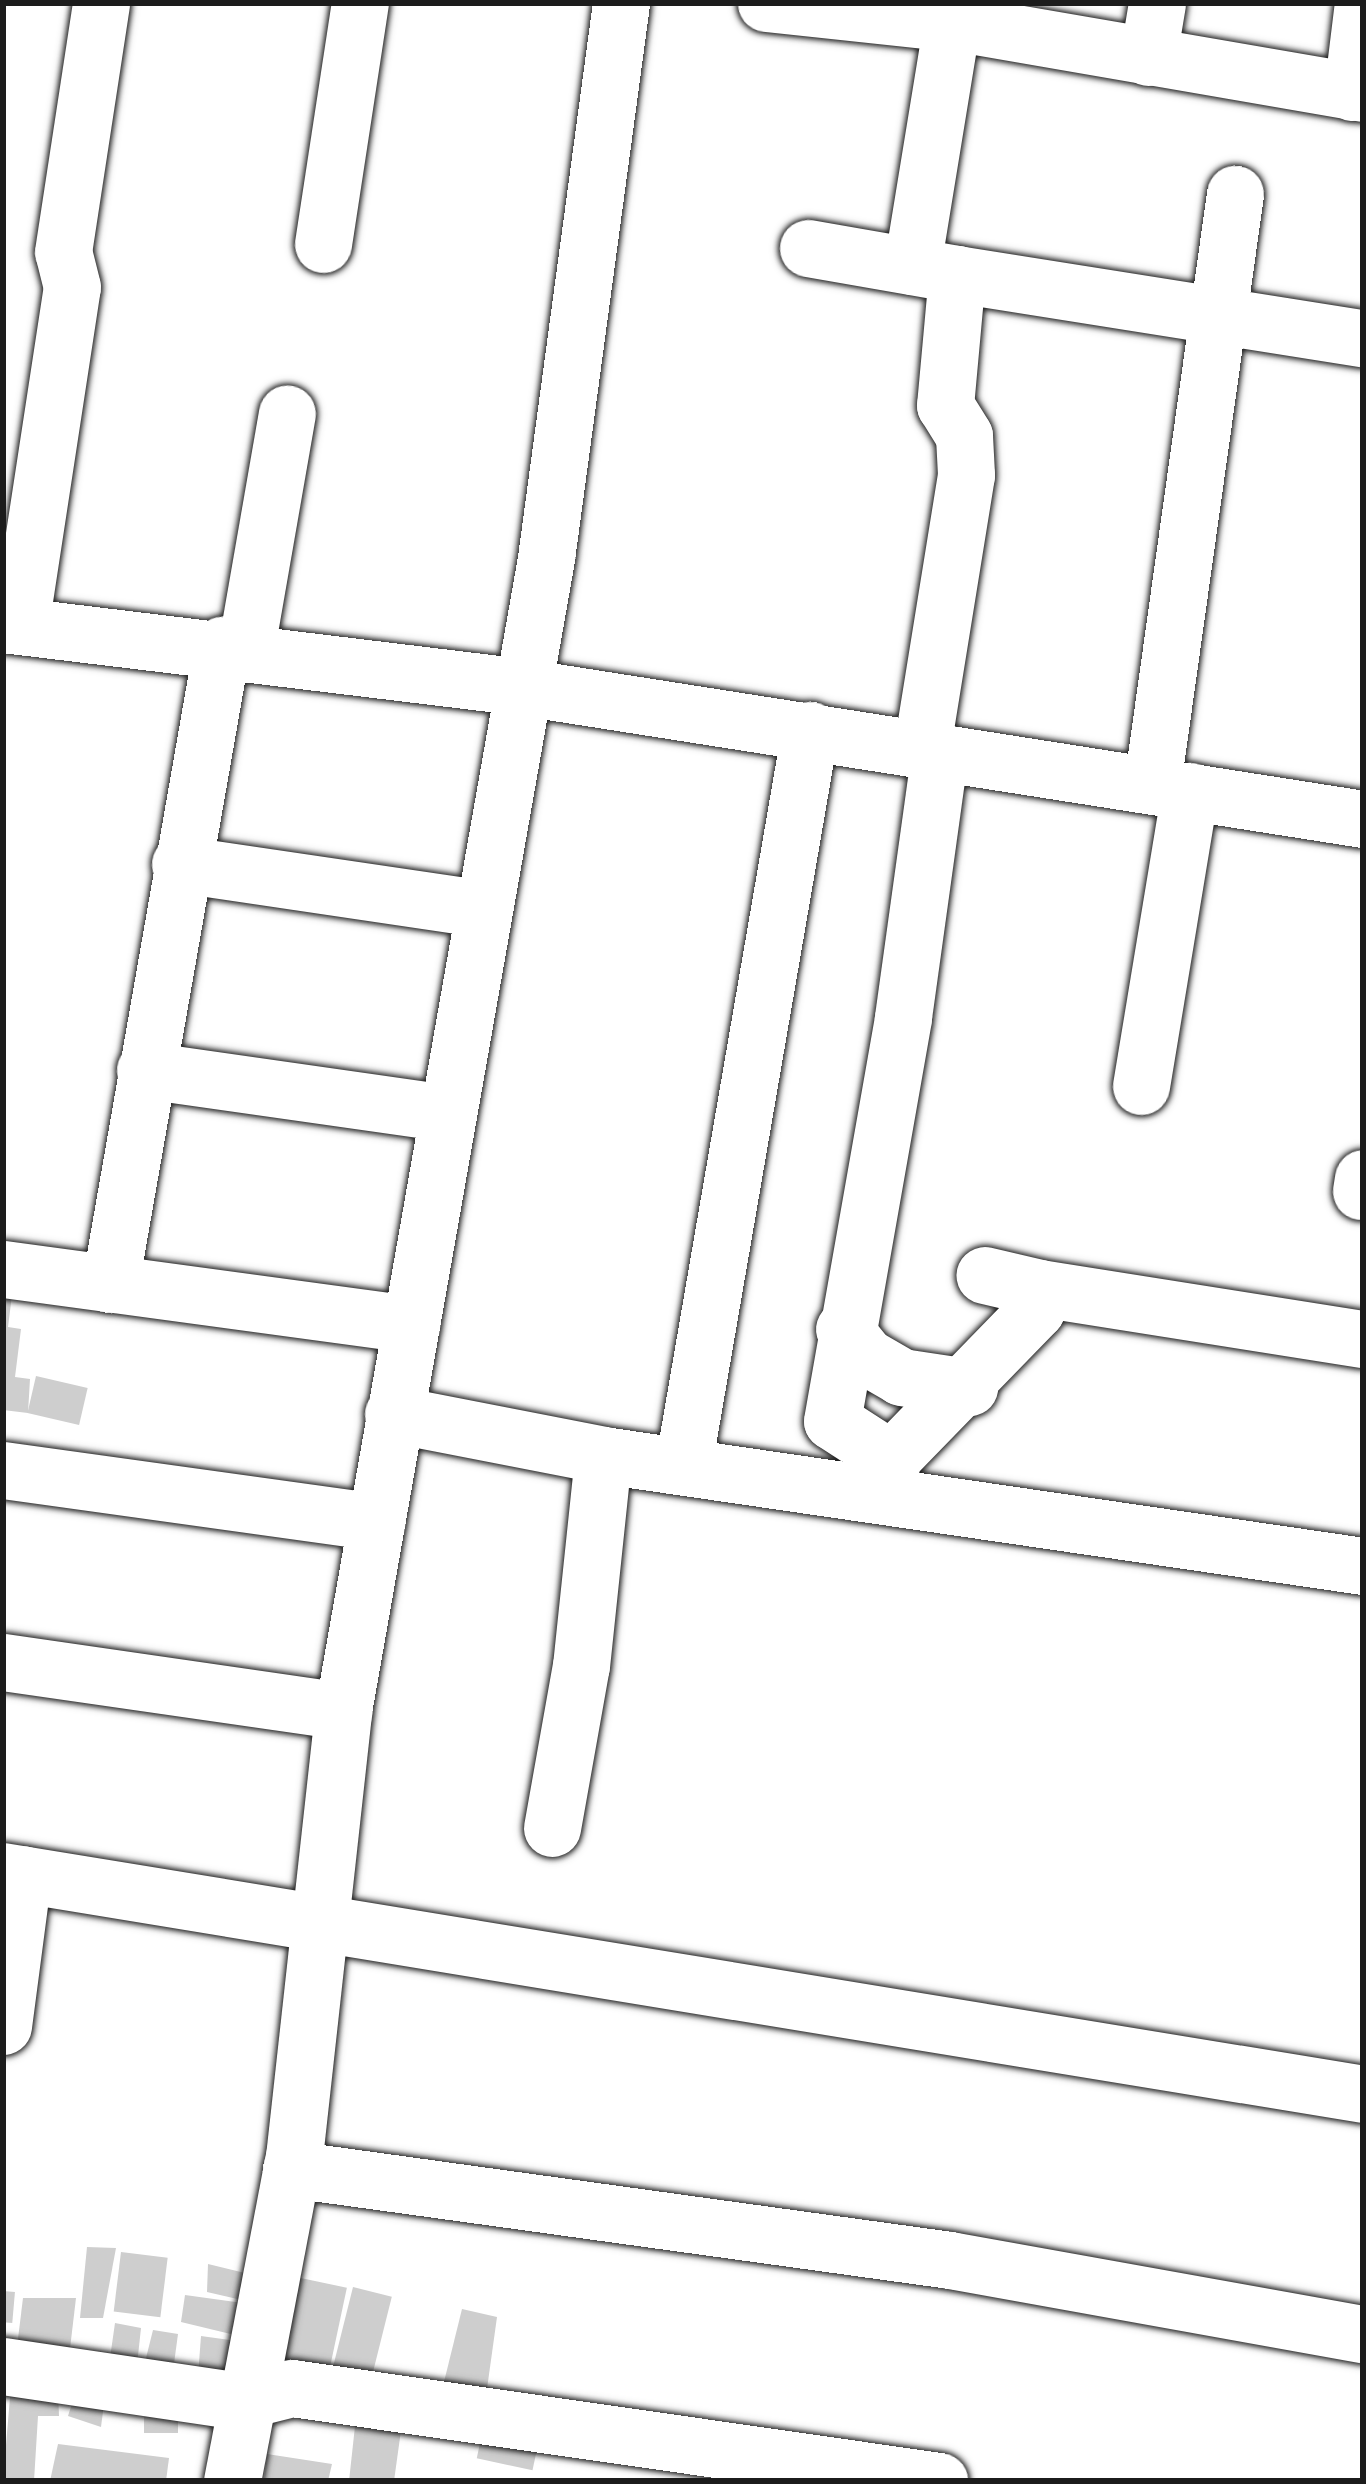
<!DOCTYPE html>
<html>
<head>
<meta charset="utf-8">
<style>
  body { margin:0 }
  #map { position:relative; width:1366px; height:2484px; overflow:hidden; background:#fff; font-family:Dekko,sans-serif }
  div>[style] { position:absolute }
  .building>* { inset:0; background:#cecece; transform-origin:0 0 }
  .roads { filter:drop-shadow(0 0 3px #1c1c1c) drop-shadow(0 0 3px #1c1c1c) }
  .minor>* { height:57px; margin:-28.5px; padding:0 28.5px; transform-origin:28.5px; border-radius:28.5px; background:#fff }
  span { translate:-50% -50%; white-space:nowrap; text-align:center; line-height:1.15; -webkit-text-stroke:9px #fff; paint-order:stroke }
  .frame { position:absolute; inset:0; border:6px solid #1c1c1c; pointer-events:none }
</style>
</head>
<body>
<div id="map">
  <div class="building">
    <div style="clip-path:polygon(3px 1278px,14px 1279px,8px 1327px,21px 1329px,15px 1377px,30px 1379px,28px 1413px,3px 1410px)"></div>
    <div style="left:36px;top:1376px;width:53px;height:38px;rotate:13deg"></div>
    <div style="clip-path:polygon(87px 2247px,116px 2248px,103px 2318px,80px 2318px)"></div>
    <div style="left:121px;top:2252px;width:47px;height:60px;rotate:7deg"></div>
    <div style="clip-path:polygon(208px 2264px,249px 2274px,246px 2301px,207px 2292px)"></div>
    <div style="left:296px;top:2277px;width:52px;height:94px;rotate:12deg"></div>
    <div style="left:353px;top:2287px;width:40px;height:89px;rotate:14deg"></div>
    <div style="left:3px;top:2291px;width:12px;height:31px;rotate:5deg"></div>
    <div style="clip-path:polygon(185px 2295px,250px 2304px,243px 2337px,181px 2322px)"></div>
    <div style="clip-path:polygon(23px 2298px,76px 2298px,69px 2357px,16px 2355px)"></div>
    <div style="clip-path:polygon(462px 2309px,497px 2317px,486px 2396px,441px 2394px)"></div>
    <div style="clip-path:polygon(115px 2323px,141px 2328px,137px 2365px,110px 2358px)"></div>
    <div style="clip-path:polygon(153px 2330px,178px 2334px,173px 2371px,144px 2366px)"></div>
    <div style="clip-path:polygon(201px 2336px,237px 2341px,238px 2383px,198px 2376px)"></div>
    <div style="clip-path:polygon(11px 2385px,58px 2391px,59px 2416px,38px 2416px,34px 2481px,3px 2481px)"></div>
    <div style="clip-path:polygon(75px 2394px,105px 2396px,101px 2427px,68px 2416px)"></div>
    <div style="left:144px;top:2399px;width:34px;height:34px"></div>
    <div style="clip-path:polygon(357px 2408px,403px 2416px,394px 2481px,349px 2481px)"></div>
    <div style="left:483px;top:2429px;width:57px;height:30px;rotate:12deg"></div>
    <div style="clip-path:polygon(58px 2444px,169px 2458px,166px 2481px,50px 2481px)"></div>
    <div style="clip-path:polygon(267px 2454px,332px 2464px,328px 2481px,264px 2481px)"></div>
  </div>
  <div class="roads">
    <div class="minor">
      <div style="left:766px;top:3px;width:199px;rotate:6.1deg"></div>
      <div style="left:964px;top:24px;width:405px;rotate:9.8deg"></div>
      <div style="left:1148px;top:57px;width:55px;rotate:-80.5deg"></div>
      <div style="left:1352px;top:92px;width:90px;rotate:-83deg"></div>
      <div style="left:323px;top:244px;width:244px;rotate:-81.3deg"></div>
      <div style="left:808px;top:248px;width:151px;rotate:9.9deg"></div>
      <div style="left:957px;top:274px;width:132px;rotate:95.2deg"></div>
      <div style="left:945px;top:405px;width:36px;rotate:58deg"></div>
      <div style="left:964px;top:436px;width:39px;rotate:87deg"></div>
      <div style="left:966px;top:475px;width:277px;rotate:99.2deg"></div>
      <div style="left:912px;top:266px;width:266px;rotate:-80.7deg"></div>
      <div style="left:957px;top:274px;width:411px;rotate:9deg"></div>
      <div style="left:3px;top:624px;width:524px;rotate:6.91deg"></div>
      <div style="left:523px;top:687px;width:850px;rotate:8.93deg"></div>
      <div style="left:20px;top:626px;width:343px;rotate:-81.3deg"></div>
      <div style="left:72px;top:287px;width:36px;rotate:-104deg"></div>
      <div style="left:63px;top:252px;width:252px;rotate:-81.3deg"></div>
      <div style="left:246px;top:648px;width:238px;rotate:-80.1deg"></div>
      <div style="left:1152px;top:785px;width:597px;rotate:-82.01deg"></div>
      <div style="left:180px;top:864px;width:307px;rotate:8.4deg"></div>
      <div style="left:145px;top:1070px;width:306px;rotate:8.1deg"></div>
      <div style="left:1141px;top:1086px;width:299px;rotate:-80.6deg"></div>
      <div style="left:1361px;top:1191px;width:13px;rotate:-81deg"></div>
      <div style="left:3px;top:1269px;width:412px;rotate:7.7deg"></div>
      <div style="left:110px;top:1284px;width:649px;rotate:-80.06deg"></div>
      <div style="left:1040px;top:1288px;width:327px;rotate:9deg"></div>
      <div style="left:844px;top:1329px;width:36px;rotate:51deg"></div>
      <div style="left:867px;top:1357px;width:39px;rotate:30deg"></div>
      <div style="left:901px;top:1377px;width:69px;rotate:8.4deg"></div>
      <div style="left:393px;top:1414px;width:214px;rotate:11deg"></div>
      <div style="left:603px;top:1455px;width:768px;rotate:8.31deg"></div>
      <div style="left:891px;top:1459px;width:208px;rotate:-45.8deg"></div>
      <div style="left:1036px;top:1310px;width:22px;rotate:-80deg"></div>
      <div style="left:1040px;top:1288px;width:57px;rotate:-166.9deg"></div>
      <div style="left:683px;top:1466px;width:747px;rotate:-80.21deg"></div>
      <div style="left:3px;top:1470px;width:377px;rotate:7.9deg"></div>
      <div style="left:889px;top:1496px;width:37px;rotate:-87deg"></div>
      <div style="left:891px;top:1459px;width:70px;rotate:-147.2deg"></div>
      <div style="left:832px;top:1421px;width:410px;rotate:-80deg"></div>
      <div style="left:903px;top:1017px;width:269px;rotate:-82.1deg"></div>
      <div style="left:3px;top:1662px;width:344px;rotate:8.2deg"></div>
      <div style="left:552px;top:1828px;width:165px;rotate:-79.9deg"></div>
      <div style="left:581px;top:1666px;width:212px;rotate:-84deg"></div>
      <div style="left:3px;top:1871px;width:1378px;rotate:9.31deg"></div>
      <div style="left:3px;top:2026px;width:153px;rotate:-82.5deg"></div>
      <div style="left:291px;top:2169px;width:665px;rotate:7.86deg"></div>
      <div style="left:950px;top:2260px;width:420px;rotate:10.2deg"></div>
      <div style="left:3px;top:2366px;width:241px;rotate:8.4deg"></div>
      <div style="left:241px;top:2401px;width:53px;rotate:-14.3deg"></div>
      <div style="left:292px;top:2388px;width:654px;rotate:8.18deg"></div>
      <div style="left:232px;top:2481px;width:330px;rotate:-79.2deg"></div>
      <div style="left:294px;top:2157px;width:449px;rotate:-83.7deg"></div>
      <div style="left:343px;top:1711px;width:1171px;rotate:-80.01deg"></div>
      <div style="left:546px;top:558px;width:560px;rotate:-82.3deg"></div>
    </div>
  </div>
  <div class="frame"></div>
</div>
</body>
</html>
